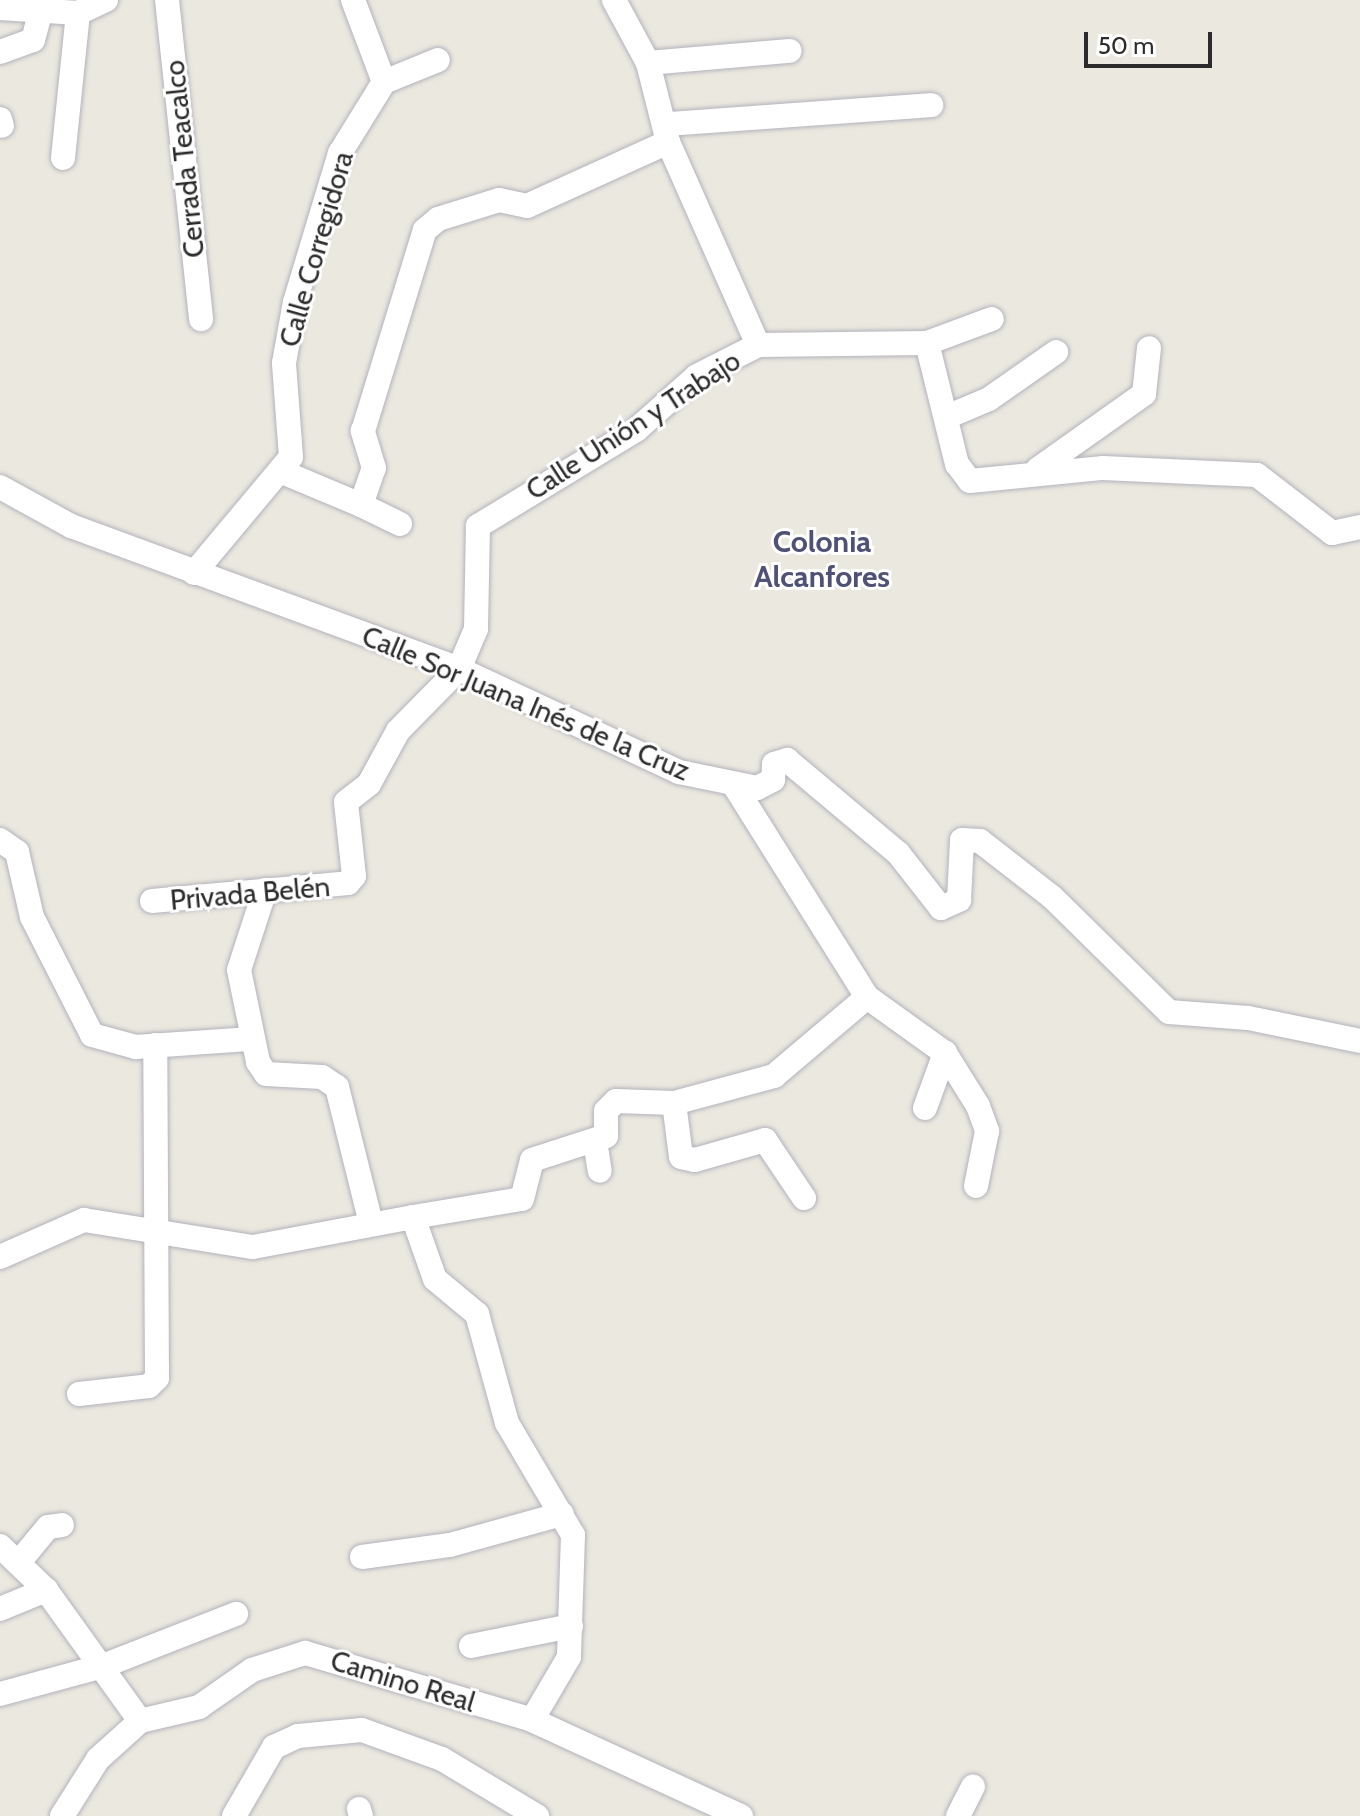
<!DOCTYPE html>
<html>
<head>
<meta charset="utf-8">
<style>
  body { margin:0 }
  #map { position:relative; width:1360px; height:1816px; overflow:hidden; background:#ebe8df; font-family:Cabin,sans-serif }
  div>[style] { position:absolute }
  .roads { filter:drop-shadow(0 0 2px #b2b3bd) drop-shadow(0 0 2px #b2b3bd) }
  .minor>* { height:24px; margin:-12px; padding:0 12px; transform-origin:12px; border-radius:12px; background:#fff }
  span { translate:-50% -50%; white-space:nowrap; text-align:center; line-height:1.15; -webkit-text-stroke:6px #fff; paint-order:stroke }
  .street-label { font-size:28px; color:#2b2b2b }
  .neighbourhood-label { font-size:30px; color:#505177; font-weight:700 }
  .scale { position:absolute; left:1084px; top:32px; width:128px; height:36px; box-sizing:border-box; border:4px solid #2b2b2b; border-top:0; padding-left:10px; font-size:24px; line-height:28px; white-space:nowrap; color:#2b2b2b; -webkit-text-stroke:6px #fff; paint-order:stroke }
</style>
</head>
<body>
<div id="map">
  <div class="roads">
    <div class="minor">
      <div style="left:167px;top:0;width:321px;rotate:83.9deg"></div>
      <div style="left:353px;top:0;width:88px;rotate:69.3deg"></div>
      <div style="left:0;top:8px;width:78px;rotate:3.7deg"></div>
      <div style="left:78px;top:13px;width:31px;rotate:-25deg"></div>
      <div style="left:0;top:52px;width:35px;rotate:-20deg"></div>
      <div style="left:33px;top:40px;width:27px;rotate:-75deg"></div>
      <div style="left:648px;top:63px;width:142px;rotate:-4.9deg"></div>
      <div style="left:384px;top:82px;width:58px;rotate:-22.2deg"></div>
      <div style="left:0;top:119px;width:7px;rotate:74deg"></div>
      <div style="left:668px;top:124px;width:264px;rotate:-4.1deg"></div>
      <div style="left:63px;top:158px;width:146px;rotate:-84.1deg"></div>
      <div style="left:927px;top:343px;width:125px;rotate:76.1deg"></div>
      <div style="left:957px;top:464px;width:21px;rotate:53deg"></div>
      <div style="left:970px;top:481px;width:134px;rotate:-5.6deg"></div>
      <div style="left:1103px;top:468px;width:154px;rotate:2.6deg"></div>
      <div style="left:1257px;top:475px;width:95px;rotate:37.7deg"></div>
      <div style="left:1332px;top:533px;width:29px;rotate:-12deg"></div>
      <div style="left:758px;top:345px;width:169px;rotate:-0.7deg"></div>
      <div style="left:927px;top:343px;width:69px;rotate:-20.3deg"></div>
      <div style="left:949px;top:416px;width:43px;rotate:-23deg"></div>
      <div style="left:989px;top:399px;width:82px;rotate:-35deg"></div>
      <div style="left:1038px;top:469px;width:130px;rotate:-35.3deg"></div>
      <div style="left:1144px;top:394px;width:46px;rotate:-83.8deg"></div>
      <div style="left:280px;top:471px;width:88px;rotate:22.8deg"></div>
      <div style="left:0;top:487px;width:81px;rotate:28.8deg"></div>
      <div style="left:71px;top:526px;width:414px;rotate:20.2deg"></div>
      <div style="left:459px;top:669px;width:243px;rotate:25.1deg"></div>
      <div style="left:679px;top:772px;width:80px;rotate:11.6deg"></div>
      <div style="left:757px;top:788px;width:18px;rotate:-27deg"></div>
      <div style="left:773px;top:780px;width:16px;rotate:-86deg"></div>
      <div style="left:774px;top:764px;width:14px;rotate:-17deg"></div>
      <div style="left:787px;top:760px;width:145px;rotate:40deg"></div>
      <div style="left:898px;top:853px;width:70px;rotate:52deg"></div>
      <div style="left:941px;top:908px;width:20px;rotate:-24deg"></div>
      <div style="left:959px;top:900px;width:60px;rotate:-87.1deg"></div>
      <div style="left:962px;top:840px;width:18px;rotate:3deg"></div>
      <div style="left:980px;top:841px;width:91px;rotate:37.9deg"></div>
      <div style="left:1052px;top:897px;width:164px;rotate:44.5deg"></div>
      <div style="left:1169px;top:1012px;width:79px;rotate:4.3deg"></div>
      <div style="left:1248px;top:1018px;width:114px;rotate:11.6deg"></div>
      <div style="left:400px;top:524px;width:43px;rotate:-154deg"></div>
      <div style="left:361px;top:505px;width:39px;rotate:-71deg"></div>
      <div style="left:374px;top:468px;width:39px;rotate:-107deg"></div>
      <div style="left:363px;top:431px;width:210px;rotate:-72.9deg"></div>
      <div style="left:425px;top:230px;width:17px;rotate:-40deg"></div>
      <div style="left:438px;top:219px;width:64px;rotate:-17.3deg"></div>
      <div style="left:499px;top:200px;width:29px;rotate:12deg"></div>
      <div style="left:527px;top:206px;width:155px;rotate:-24.4deg"></div>
      <div style="left:194px;top:573px;width:151px;rotate:-50.1deg"></div>
      <div style="left:291px;top:457px;width:94px;rotate:-94.3deg"></div>
      <div style="left:284px;top:363px;width:62px;rotate:-79.8deg"></div>
      <div style="left:295px;top:302px;width:156px;rotate:-73.2deg"></div>
      <div style="left:340px;top:153px;width:84px;rotate:-58.2deg"></div>
      <div style="left:734px;top:785px;width:250px;rotate:57.9deg"></div>
      <div style="left:867px;top:997px;width:96px;rotate:35.7deg"></div>
      <div style="left:945px;top:1053px;width:62px;rotate:58.1deg"></div>
      <div style="left:978px;top:1106px;width:27px;rotate:70deg"></div>
      <div style="left:987px;top:1131px;width:56px;rotate:101.3deg"></div>
      <div style="left:0;top:840px;width:21px;rotate:35deg"></div>
      <div style="left:17px;top:852px;width:67px;rotate:77deg"></div>
      <div style="left:32px;top:917px;width:132px;rotate:63deg"></div>
      <div style="left:92px;top:1035px;width:46px;rotate:15.3deg"></div>
      <div style="left:136px;top:1047px;width:115px;rotate:-4deg"></div>
      <div style="left:265px;top:890px;width:84px;rotate:108deg"></div>
      <div style="left:239px;top:970px;width:94px;rotate:78.3deg"></div>
      <div style="left:258px;top:1062px;width:14px;rotate:56deg"></div>
      <div style="left:266px;top:1074px;width:56px;rotate:3.1deg"></div>
      <div style="left:322px;top:1077px;width:18px;rotate:34deg"></div>
      <div style="left:337px;top:1087px;width:140px;rotate:76deg"></div>
      <div style="left:152px;top:901px;width:197px;rotate:-5.2deg"></div>
      <div style="left:348px;top:883px;width:9px;rotate:-49deg"></div>
      <div style="left:354px;top:876px;width:74px;rotate:-96.2deg"></div>
      <div style="left:346px;top:802px;width:29px;rotate:-38deg"></div>
      <div style="left:369px;top:784px;width:60px;rotate:-61.3deg"></div>
      <div style="left:398px;top:731px;width:87px;rotate:-45.5deg"></div>
      <div style="left:459px;top:669px;width:43px;rotate:-67deg"></div>
      <div style="left:476px;top:629px;width:103px;rotate:-88.9deg"></div>
      <div style="left:478px;top:526px;width:185px;rotate:-31.3deg"></div>
      <div style="left:636px;top:430px;width:81px;rotate:-41.5deg"></div>
      <div style="left:697px;top:376px;width:68px;rotate:-26.9deg"></div>
      <div style="left:758px;top:345px;width:222px;rotate:-113.9deg"></div>
      <div style="left:668px;top:142px;width:81px;rotate:-104.2deg"></div>
      <div style="left:648px;top:63px;width:72px;rotate:-118.4deg"></div>
      <div style="left:674px;top:1103px;width:54px;rotate:82.6deg"></div>
      <div style="left:681px;top:1157px;width:14px;rotate:12deg"></div>
      <div style="left:695px;top:1160px;width:73px;rotate:-15.9deg"></div>
      <div style="left:765px;top:1140px;width:70px;rotate:56.1deg"></div>
      <div style="left:925px;top:1108px;width:59px;rotate:-70deg"></div>
      <div style="left:595px;top:1141px;width:30px;rotate:81deg"></div>
      <div style="left:413px;top:1217px;width:110px;rotate:-9.4deg"></div>
      <div style="left:522px;top:1199px;width:40px;rotate:-75.6deg"></div>
      <div style="left:532px;top:1160px;width:78px;rotate:-18deg"></div>
      <div style="left:606px;top:1136px;width:25px;rotate:-90deg"></div>
      <div style="left:606px;top:1111px;width:14px;rotate:-45deg"></div>
      <div style="left:616px;top:1101px;width:58px;rotate:2deg"></div>
      <div style="left:674px;top:1103px;width:104px;rotate:-15.1deg"></div>
      <div style="left:774px;top:1076px;width:122px;rotate:-40.3deg"></div>
      <div style="left:0;top:1257px;width:92px;rotate:-23.8deg"></div>
      <div style="left:84px;top:1220px;width:171px;rotate:9.1deg"></div>
      <div style="left:253px;top:1247px;width:163px;rotate:-10.6deg"></div>
      <div style="left:413px;top:1217px;width:66px;rotate:70.5deg"></div>
      <div style="left:435px;top:1279px;width:55px;rotate:39.8deg"></div>
      <div style="left:477px;top:1314px;width:113px;rotate:74.6deg"></div>
      <div style="left:507px;top:1423px;width:130px;rotate:59.5deg"></div>
      <div style="left:573px;top:1535px;width:122px;rotate:91.9deg"></div>
      <div style="left:569px;top:1657px;width:73px;rotate:120.4deg"></div>
      <div style="left:79px;top:1394px;width:70px;rotate:-6.5deg"></div>
      <div style="left:149px;top:1386px;width:11px;rotate:-45deg"></div>
      <div style="left:157px;top:1378px;width:333px;rotate:-90.3deg"></div>
      <div style="left:0;top:1546px;width:64px;rotate:43.7deg"></div>
      <div style="left:46px;top:1590px;width:161px;rotate:54.3deg"></div>
      <div style="left:362px;top:1557px;width:89px;rotate:-7.8deg"></div>
      <div style="left:450px;top:1545px;width:116px;rotate:-15.5deg"></div>
      <div style="left:19px;top:1562px;width:45px;rotate:-50.4deg"></div>
      <div style="left:48px;top:1527px;width:14px;rotate:-8deg"></div>
      <div style="left:0;top:1609px;width:50px;rotate:-22.4deg"></div>
      <div style="left:471px;top:1646px;width:102px;rotate:-11.3deg"></div>
      <div style="left:0;top:1694px;width:107px;rotate:-15.2deg"></div>
      <div style="left:103px;top:1666px;width:143px;rotate:-21.4deg"></div>
      <div style="left:140px;top:1721px;width:61px;rotate:-13.3deg"></div>
      <div style="left:199px;top:1707px;width:65px;rotate:-34.9deg"></div>
      <div style="left:252px;top:1670px;width:56px;rotate:-17.8deg"></div>
      <div style="left:305px;top:1653px;width:237px;rotate:16.4deg"></div>
      <div style="left:532px;top:1720px;width:230px;rotate:24.7deg"></div>
      <div style="left:359px;top:1809px;width:7px;rotate:74deg"></div>
      <div style="left:62px;top:1816px;width:67px;rotate:-57.7deg"></div>
      <div style="left:98px;top:1759px;width:57px;rotate:-42.1deg"></div>
      <div style="left:234px;top:1816px;width:80px;rotate:-59.9deg"></div>
      <div style="left:274px;top:1747px;width:26px;rotate:-25deg"></div>
      <div style="left:298px;top:1736px;width:64px;rotate:-5.4deg"></div>
      <div style="left:362px;top:1730px;width:85px;rotate:19.9deg"></div>
      <div style="left:442px;top:1759px;width:111px;rotate:31deg"></div>
      <div style="left:958px;top:1816px;width:33px;rotate:-63deg"></div>
    </div>
  </div>
  <div class="street-label">
    <span style="left:184px;top:159px;rotate:-96deg">Cerrada Teacalco</span>
    <span style="left:316px;top:249px;rotate:-74deg">Calle Corregidora</span>
    <span style="left:633px;top:425px;rotate:-33deg">Calle Unión y Trabajo</span>
    <span style="left:526px;top:703px;rotate:23deg">Calle Sor Juana Inés de la Cruz</span>
    <span style="left:250px;top:893px;rotate:-5deg">Privada Belén</span>
    <span style="left:403px;top:1681px;rotate:17deg">Camino Real</span>
  </div>
  <div class="neighbourhood-label">
    <span style="left:822px;top:559px">Colonia<br>Alcanfores</span>
  </div>
  <div class="scale">50 m</div>
</div>
</body>
</html>
